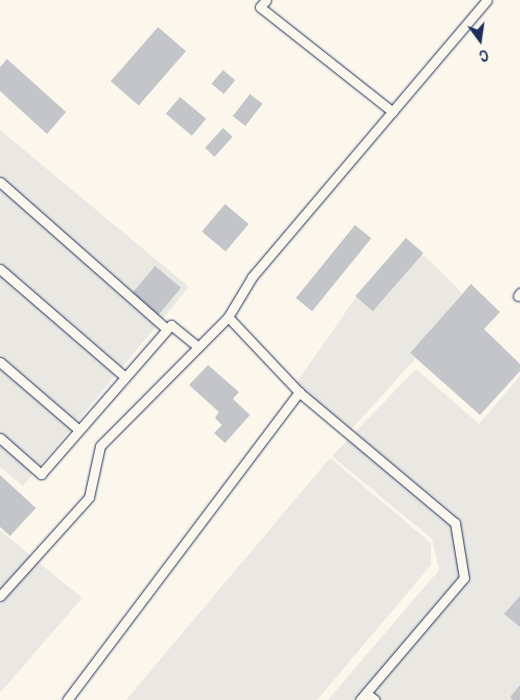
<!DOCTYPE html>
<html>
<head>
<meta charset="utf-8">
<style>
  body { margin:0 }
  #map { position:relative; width:520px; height:700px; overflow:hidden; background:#fbf7ec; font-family:Pangolin,sans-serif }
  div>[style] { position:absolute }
  .built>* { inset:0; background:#eae8e2 }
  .building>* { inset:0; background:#c3c5c9; transform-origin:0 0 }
  .roads { filter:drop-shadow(0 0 1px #1b2f5e) drop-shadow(0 0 1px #1b2f5e) }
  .service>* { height:9px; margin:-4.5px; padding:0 4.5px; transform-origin:4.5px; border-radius:4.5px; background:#fbf7ec }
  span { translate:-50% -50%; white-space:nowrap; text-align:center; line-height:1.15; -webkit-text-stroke:4px #fbf7ec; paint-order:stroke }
  .north { position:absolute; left:455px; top:15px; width:50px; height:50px; -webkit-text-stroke:4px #fbf7ec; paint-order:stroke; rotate:166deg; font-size:14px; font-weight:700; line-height:20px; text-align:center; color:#1b2f5e }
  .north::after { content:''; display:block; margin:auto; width:18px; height:22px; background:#1b2f5e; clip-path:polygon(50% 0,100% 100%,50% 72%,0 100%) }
</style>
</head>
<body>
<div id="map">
  <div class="built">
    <div style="clip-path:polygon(0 130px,189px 287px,23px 486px,0 467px)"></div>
    <div style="clip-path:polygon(406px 238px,462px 293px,410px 353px,415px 359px,348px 433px,295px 385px,356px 297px)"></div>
    <div style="clip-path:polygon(416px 369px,479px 424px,520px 376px,520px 700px,328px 700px,439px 570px,432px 539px,332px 456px)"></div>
    <div style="clip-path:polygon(330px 458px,431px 543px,431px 565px,317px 700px,126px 700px)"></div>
    <div style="clip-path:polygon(0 530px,82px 598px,0 693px)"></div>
  </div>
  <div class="building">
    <div style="left:158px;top:27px;width:37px;height:72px;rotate:41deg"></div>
    <div style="clip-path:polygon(7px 59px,66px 112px,47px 134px,0 91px,0 67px)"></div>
    <div style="left:223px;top:70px;width:16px;height:18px;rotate:40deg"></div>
    <div style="left:250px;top:94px;width:16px;height:28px;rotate:38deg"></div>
    <div style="left:180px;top:97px;width:34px;height:22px;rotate:40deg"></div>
    <div style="left:223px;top:128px;width:13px;height:27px;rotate:42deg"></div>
    <div style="left:225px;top:204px;width:31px;height:36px;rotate:40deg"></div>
    <div style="left:355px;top:225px;width:21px;height:94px;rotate:39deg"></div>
    <div style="left:406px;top:238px;width:23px;height:77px;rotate:41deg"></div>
    <div style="left:155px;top:266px;width:34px;height:36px;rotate:40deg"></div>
    <div style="clip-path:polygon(471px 284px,500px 312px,484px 329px,520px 364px,520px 371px,480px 415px,410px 353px)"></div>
    <div style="clip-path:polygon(208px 365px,239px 392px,233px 399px,250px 415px,225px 443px,214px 433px,222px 425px,215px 418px,219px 412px,189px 385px)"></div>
    <div style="clip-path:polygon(0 475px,36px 508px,10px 536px,0 527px)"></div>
    <div style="clip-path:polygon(520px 596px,520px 627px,504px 614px)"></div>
    <div style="clip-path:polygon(520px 685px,520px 700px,513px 700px,510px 697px)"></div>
  </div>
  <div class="roads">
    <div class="service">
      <div style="left:266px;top:0;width:9px;rotate:131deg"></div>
      <div style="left:260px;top:7px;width:169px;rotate:38.3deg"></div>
      <div style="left:0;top:182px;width:222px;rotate:41.4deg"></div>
      <div style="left:0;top:269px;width:165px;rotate:40.8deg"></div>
      <div style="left:518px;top:296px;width:4px;rotate:-56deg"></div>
      <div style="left:0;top:362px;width:104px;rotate:40.7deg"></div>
      <div style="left:0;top:438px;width:55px;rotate:41.3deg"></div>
      <div style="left:41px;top:474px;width:198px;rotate:-48.9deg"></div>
      <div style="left:171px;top:325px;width:35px;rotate:39deg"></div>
      <div style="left:0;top:596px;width:133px;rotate:-48deg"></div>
      <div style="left:89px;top:497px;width:52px;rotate:-77.8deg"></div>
      <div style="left:100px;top:446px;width:182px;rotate:-45.2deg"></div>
      <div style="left:366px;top:693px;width:11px;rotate:38deg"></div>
      <div style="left:67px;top:700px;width:386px;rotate:-53deg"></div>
      <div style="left:360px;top:700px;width:160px;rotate:-49.6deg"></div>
      <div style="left:464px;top:578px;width:56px;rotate:-99.3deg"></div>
      <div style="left:455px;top:523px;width:204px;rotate:-140deg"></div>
      <div style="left:299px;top:392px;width:103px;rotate:-133.4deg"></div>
      <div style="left:228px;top:317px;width:47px;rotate:-59deg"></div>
      <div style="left:252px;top:277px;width:363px;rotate:-49.7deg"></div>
    </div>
  </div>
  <div class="north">С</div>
</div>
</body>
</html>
